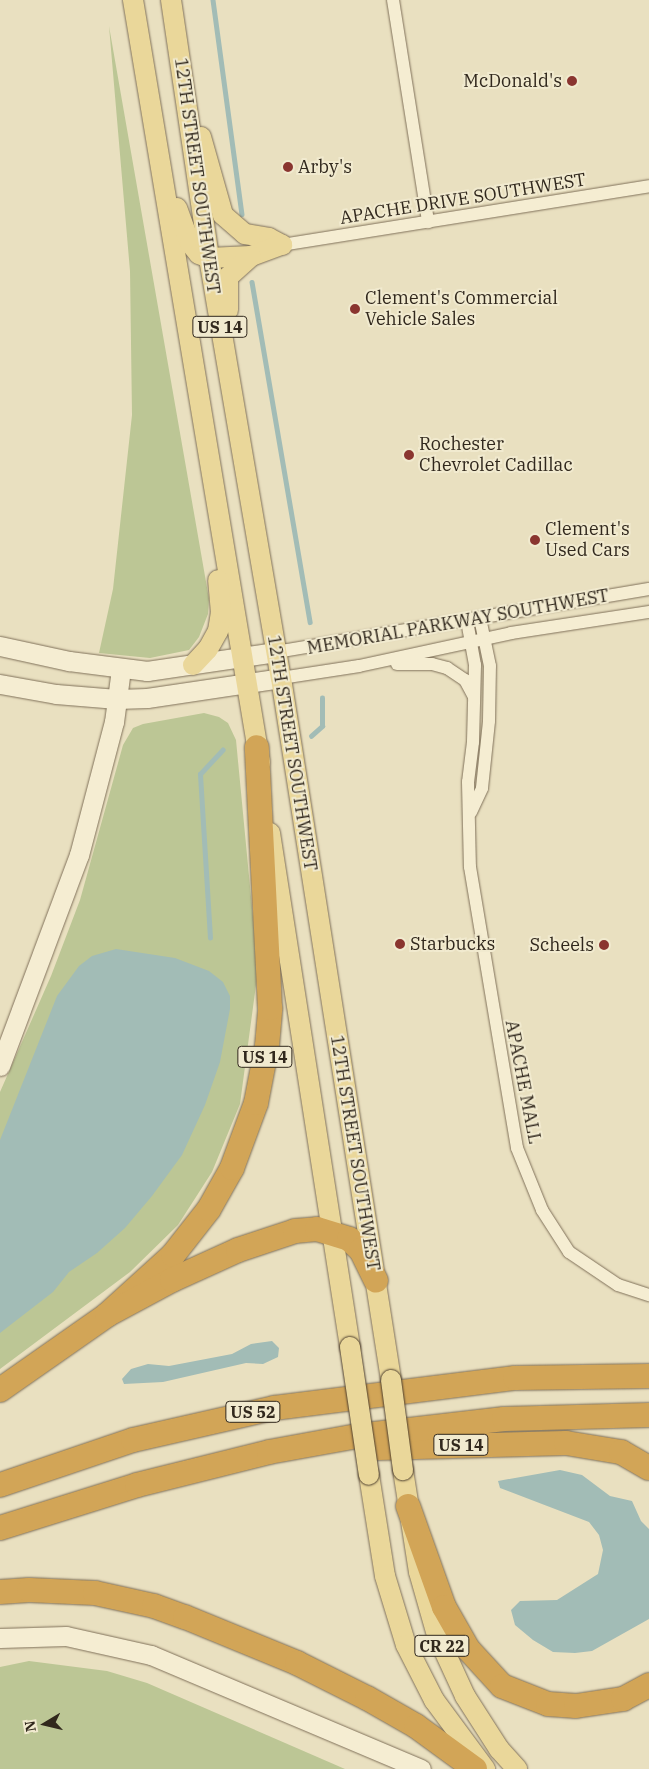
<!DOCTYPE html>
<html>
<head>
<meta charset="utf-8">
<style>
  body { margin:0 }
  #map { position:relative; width:649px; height:1769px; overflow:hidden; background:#e9e0c0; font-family:"IBM Plex Serif",serif }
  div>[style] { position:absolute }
  .green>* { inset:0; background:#bcc695 }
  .water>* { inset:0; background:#a2bcb6 }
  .stream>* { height:4.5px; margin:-2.25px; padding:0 2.25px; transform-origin:2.25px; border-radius:2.25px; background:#a2bcb6 }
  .roads { filter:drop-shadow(0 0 1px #80715a) drop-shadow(0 0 1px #80715a) }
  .street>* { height:12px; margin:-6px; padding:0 6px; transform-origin:6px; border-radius:6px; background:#f5edd2 }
  .secondary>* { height:19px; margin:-9.5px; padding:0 9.5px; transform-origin:9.5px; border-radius:9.5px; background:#f5edd2 }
  .primary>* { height:20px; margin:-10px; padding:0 10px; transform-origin:10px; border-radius:10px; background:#ead79a }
  .highway>* { height:24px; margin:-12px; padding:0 12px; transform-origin:12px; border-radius:12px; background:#d2a557 }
  .bridges { filter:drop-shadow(0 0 1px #4e3f2e) drop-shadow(0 0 1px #4e3f2e) }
  .primary-bridge>* { height:20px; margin:-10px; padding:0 10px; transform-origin:10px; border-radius:10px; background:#ead79a }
  .dots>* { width:14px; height:14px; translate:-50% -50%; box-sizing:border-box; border:2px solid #f1eacf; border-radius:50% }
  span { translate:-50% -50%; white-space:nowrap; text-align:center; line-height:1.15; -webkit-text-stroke:4px #f1eacf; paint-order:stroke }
  .shield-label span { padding:1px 4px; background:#f1eacf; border:1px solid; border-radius:4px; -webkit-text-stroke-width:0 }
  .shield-label { font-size:16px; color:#31281d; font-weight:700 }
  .poi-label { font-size:18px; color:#31281d }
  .right { translate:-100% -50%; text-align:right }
  .left { translate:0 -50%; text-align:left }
  .street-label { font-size:18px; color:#31281d }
  .north { position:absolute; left:20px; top:1699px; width:50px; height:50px; -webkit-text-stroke:4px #f1eacf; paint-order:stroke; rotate:261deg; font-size:14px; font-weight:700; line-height:20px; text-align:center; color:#31281d }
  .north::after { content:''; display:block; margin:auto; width:18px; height:22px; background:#31281d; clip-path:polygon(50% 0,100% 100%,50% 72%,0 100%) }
</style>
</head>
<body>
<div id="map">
  <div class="green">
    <div style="clip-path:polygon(109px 26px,209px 599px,208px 614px,199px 637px,189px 650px,150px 658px,99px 653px,113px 589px,132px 415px,130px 271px)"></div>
    <div style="clip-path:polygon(204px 713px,219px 717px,228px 723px,236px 740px,258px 970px,240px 1104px,212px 1172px,178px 1225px,130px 1272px,0 1369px,0 1092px,51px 976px,80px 900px,123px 745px,133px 728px,143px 724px)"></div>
    <div style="clip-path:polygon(29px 1661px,107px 1671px,147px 1683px,345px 1769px,0 1769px,0 1667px)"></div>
  </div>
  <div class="water">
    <div style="clip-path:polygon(116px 949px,175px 958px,209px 971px,223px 982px,230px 996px,230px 1009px,220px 1062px,205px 1105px,182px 1155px,152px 1196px,125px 1228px,97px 1253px,69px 1272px,53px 1292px,0 1333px,0 1140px,57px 996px,79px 966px,92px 956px)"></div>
    <div style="clip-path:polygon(272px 1341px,279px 1348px,278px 1357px,263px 1364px,246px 1363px,163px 1382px,124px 1384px,122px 1379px,131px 1369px,148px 1364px,169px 1366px,232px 1354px,251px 1344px)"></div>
    <div style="clip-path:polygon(560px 1470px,582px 1475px,610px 1496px,632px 1501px,641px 1521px,649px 1529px,649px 1619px,592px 1651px,575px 1653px,553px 1652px,533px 1640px,515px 1625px,511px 1610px,520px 1601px,557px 1600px,598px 1574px,603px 1550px,599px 1535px,589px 1522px,500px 1488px,498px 1481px)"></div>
  </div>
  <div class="stream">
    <div style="left:213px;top:0;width:216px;rotate:82.3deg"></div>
    <div style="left:252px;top:282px;width:345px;rotate:80.3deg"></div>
    <div style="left:311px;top:736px;width:15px;rotate:-42deg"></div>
    <div style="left:322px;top:726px;width:28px;rotate:-90deg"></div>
    <div style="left:210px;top:938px;width:164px;rotate:-93.5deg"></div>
    <div style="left:200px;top:774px;width:33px;rotate:-47deg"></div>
  </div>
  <div class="roads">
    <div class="street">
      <div style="left:393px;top:0;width:225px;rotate:81deg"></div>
      <div style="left:282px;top:245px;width:372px;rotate:-9.1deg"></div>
      <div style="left:467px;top:621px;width:45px;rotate:79.7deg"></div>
      <div style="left:475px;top:665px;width:77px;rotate:91.5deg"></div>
      <div style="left:473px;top:742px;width:40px;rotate:97.1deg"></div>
      <div style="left:468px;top:782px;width:85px;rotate:88.7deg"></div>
      <div style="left:470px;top:867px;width:285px;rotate:80.5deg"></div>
      <div style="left:517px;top:1148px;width:67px;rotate:68deg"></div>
      <div style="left:542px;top:1210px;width:50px;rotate:57.3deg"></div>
      <div style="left:569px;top:1252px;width:59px;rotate:34deg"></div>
      <div style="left:618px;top:1285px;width:33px;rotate:18deg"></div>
      <div style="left:276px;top:652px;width:378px;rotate:-9.6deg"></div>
      <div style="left:397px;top:664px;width:35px"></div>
      <div style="left:432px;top:664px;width:16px;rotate:15deg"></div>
      <div style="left:447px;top:668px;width:22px;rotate:34deg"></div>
      <div style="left:465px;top:680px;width:19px;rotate:62deg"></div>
      <div style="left:281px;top:678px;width:79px;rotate:-8.7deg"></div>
      <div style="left:359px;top:666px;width:156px;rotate:-12.2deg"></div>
      <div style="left:511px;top:633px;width:140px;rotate:-8.7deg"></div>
      <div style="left:471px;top:812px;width:26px;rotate:-65deg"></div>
      <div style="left:482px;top:788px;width:67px;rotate:-84deg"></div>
      <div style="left:489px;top:721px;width:55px;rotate:-89deg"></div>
      <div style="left:490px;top:666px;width:49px;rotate:-101.8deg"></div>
    </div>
    <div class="secondary">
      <div style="left:0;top:646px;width:71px;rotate:12.3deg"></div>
      <div style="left:69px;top:661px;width:79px;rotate:7.3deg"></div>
      <div style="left:147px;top:671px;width:130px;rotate:-8.4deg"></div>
      <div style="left:0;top:684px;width:57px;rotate:10.1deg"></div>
      <div style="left:56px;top:694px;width:61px;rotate:4.7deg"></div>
      <div style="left:117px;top:699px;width:30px;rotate:-2deg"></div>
      <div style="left:147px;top:698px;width:135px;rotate:-8.5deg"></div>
      <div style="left:0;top:1066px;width:225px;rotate:-69.5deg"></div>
      <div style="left:79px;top:855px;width:138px;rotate:-75.3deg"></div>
      <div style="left:114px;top:722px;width:53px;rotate:-82.5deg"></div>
      <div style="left:0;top:1638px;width:66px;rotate:-1.7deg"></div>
      <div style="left:66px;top:1636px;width:87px;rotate:12.6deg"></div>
      <div style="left:151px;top:1655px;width:293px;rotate:22.9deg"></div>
    </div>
    <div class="primary">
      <div style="left:133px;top:0;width:773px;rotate:80.55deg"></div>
      <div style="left:171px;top:0;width:261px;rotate:81.6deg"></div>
      <div style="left:209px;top:258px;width:426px;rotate:80.3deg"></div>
      <div style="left:281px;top:678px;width:711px;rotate:81.09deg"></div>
      <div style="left:201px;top:137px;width:81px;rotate:74.2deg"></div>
      <div style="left:223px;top:215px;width:29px;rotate:41deg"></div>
      <div style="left:245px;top:234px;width:24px;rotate:9deg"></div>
      <div style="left:269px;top:238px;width:15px;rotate:28deg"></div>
      <div style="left:177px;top:208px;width:37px;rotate:70deg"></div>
      <div style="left:190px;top:243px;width:14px;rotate:51deg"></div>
      <div style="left:199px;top:254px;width:11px;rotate:22deg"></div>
      <div style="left:209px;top:258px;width:42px;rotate:-2.7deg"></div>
      <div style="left:251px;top:256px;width:33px;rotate:-20deg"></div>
      <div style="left:228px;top:310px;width:33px;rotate:-90deg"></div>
      <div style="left:228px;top:277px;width:31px;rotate:-42deg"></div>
      <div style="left:193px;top:665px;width:22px;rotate:-47deg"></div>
      <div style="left:208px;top:649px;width:21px;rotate:-61deg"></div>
      <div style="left:218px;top:631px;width:18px;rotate:-81deg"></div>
      <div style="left:221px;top:613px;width:33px;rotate:-95deg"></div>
      <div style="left:270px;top:833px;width:520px;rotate:81.15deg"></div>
      <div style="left:403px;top:1470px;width:103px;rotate:81.1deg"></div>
      <div style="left:419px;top:1572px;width:66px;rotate:74.1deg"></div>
      <div style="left:437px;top:1635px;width:67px;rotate:65.3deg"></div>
      <div style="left:465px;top:1696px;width:63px;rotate:57.3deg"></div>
      <div style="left:499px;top:1749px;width:27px;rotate:48deg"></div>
      <div style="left:369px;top:1475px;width:102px;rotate:81deg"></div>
      <div style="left:385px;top:1576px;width:72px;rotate:73.1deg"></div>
      <div style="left:406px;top:1645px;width:62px;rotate:63deg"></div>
      <div style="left:434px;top:1700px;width:86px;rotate:53.5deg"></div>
    </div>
    <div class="highway">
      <div style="left:107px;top:1315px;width:89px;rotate:-42.3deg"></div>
      <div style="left:173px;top:1255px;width:58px;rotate:-52deg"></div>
      <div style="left:209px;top:1209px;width:47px;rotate:-60.7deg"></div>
      <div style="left:232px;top:1168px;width:69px;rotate:-69.7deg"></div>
      <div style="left:256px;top:1103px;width:58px;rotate:-79.1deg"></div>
      <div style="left:267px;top:1046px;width:38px;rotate:-85deg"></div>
      <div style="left:270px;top:1008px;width:261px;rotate:-92.9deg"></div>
      <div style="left:0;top:1390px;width:131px;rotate:-35deg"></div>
      <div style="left:107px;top:1315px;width:74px;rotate:-28.3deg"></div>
      <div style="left:172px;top:1280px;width:72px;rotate:-24.4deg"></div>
      <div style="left:238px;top:1250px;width:60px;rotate:-18.4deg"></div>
      <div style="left:295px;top:1231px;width:22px;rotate:-5deg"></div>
      <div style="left:317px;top:1229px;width:34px;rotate:17deg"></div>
      <div style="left:349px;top:1239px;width:16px;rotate:43deg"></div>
      <div style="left:361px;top:1250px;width:34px;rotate:64deg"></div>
      <div style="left:378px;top:1448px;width:188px;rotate:-1.5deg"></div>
      <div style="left:566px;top:1443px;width:56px;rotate:9.3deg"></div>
      <div style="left:621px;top:1452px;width:32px;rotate:30deg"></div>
      <div style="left:0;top:1485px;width:140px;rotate:-18.7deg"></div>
      <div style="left:133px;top:1440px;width:145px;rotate:-12.8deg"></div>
      <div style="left:274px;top:1408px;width:243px;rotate:-7.1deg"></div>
      <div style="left:515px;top:1378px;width:134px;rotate:-0.9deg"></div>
      <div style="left:408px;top:1506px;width:107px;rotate:70.4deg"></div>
      <div style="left:444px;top:1607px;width:48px;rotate:60.3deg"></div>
      <div style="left:468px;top:1649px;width:50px;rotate:47.4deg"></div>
      <div style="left:502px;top:1686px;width:49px;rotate:21.4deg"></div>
      <div style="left:548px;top:1704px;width:28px;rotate:4deg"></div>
      <div style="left:576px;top:1706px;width:48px;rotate:-8.5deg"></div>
      <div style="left:623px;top:1699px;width:30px;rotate:-28deg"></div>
      <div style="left:0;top:1528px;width:144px;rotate:-17.4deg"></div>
      <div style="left:137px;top:1485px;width:136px;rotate:-14deg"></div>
      <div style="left:269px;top:1452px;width:89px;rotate:-10.3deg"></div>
      <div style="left:357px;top:1436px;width:148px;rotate:-6.6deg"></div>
      <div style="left:504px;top:1419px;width:145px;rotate:-1.6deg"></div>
      <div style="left:0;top:1592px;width:29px;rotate:-4deg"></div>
      <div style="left:29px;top:1590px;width:66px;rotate:2.6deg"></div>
      <div style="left:95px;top:1593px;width:60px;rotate:12.4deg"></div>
      <div style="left:154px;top:1606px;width:33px;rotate:20deg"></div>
      <div style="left:185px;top:1617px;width:121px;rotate:22.3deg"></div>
      <div style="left:297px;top:1663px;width:78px;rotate:26.6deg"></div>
      <div style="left:367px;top:1698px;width:56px;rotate:29.7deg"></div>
      <div style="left:416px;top:1726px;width:73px;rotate:36.1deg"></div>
    </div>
  </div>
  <div class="bridges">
    <div class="primary-bridge">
      <div style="left:350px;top:1347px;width:129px;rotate:81.6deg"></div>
      <div style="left:391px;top:1380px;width:91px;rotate:82.4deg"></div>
    </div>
  </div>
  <div class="dots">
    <div style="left:572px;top:81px;background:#8a352f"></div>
    <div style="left:288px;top:167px;background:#8a352f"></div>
    <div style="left:355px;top:309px;background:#8a352f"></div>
    <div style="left:409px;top:455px;background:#8a352f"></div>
    <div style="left:535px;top:540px;background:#8a352f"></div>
    <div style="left:400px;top:944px;background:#8a352f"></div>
    <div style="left:604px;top:945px;background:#8a352f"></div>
  </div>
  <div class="shield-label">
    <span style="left:220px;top:327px">US 14</span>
    <span style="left:265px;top:1057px">US 14</span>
    <span style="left:253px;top:1412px">US 52</span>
    <span style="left:461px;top:1445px">US 14</span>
    <span style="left:442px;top:1646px">CR 22</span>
  </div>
  <div class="poi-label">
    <span class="right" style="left:562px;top:81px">McDonald's</span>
    <span class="left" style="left:298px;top:167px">Arby's</span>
    <span class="left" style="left:365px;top:309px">Clement's Commercial<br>Vehicle Sales</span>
    <span class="left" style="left:419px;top:455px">Rochester<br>Chevrolet Cadillac</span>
    <span class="left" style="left:545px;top:540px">Clement's<br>Used Cars</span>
    <span class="left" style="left:410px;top:944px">Starbucks</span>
    <span class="right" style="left:594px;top:945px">Scheels</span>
  </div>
  <div class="street-label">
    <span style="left:197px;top:176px;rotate:82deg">12TH STREET SOUTHWEST</span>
    <span style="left:463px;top:199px;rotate:-9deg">APACHE DRIVE SOUTHWEST</span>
    <span style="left:458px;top:622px;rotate:-10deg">MEMORIAL PARKWAY SOUTHWEST</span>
    <span style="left:292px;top:753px;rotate:81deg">12TH STREET SOUTHWEST</span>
    <span style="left:523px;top:1082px;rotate:79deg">APACHE MALL</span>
    <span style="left:355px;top:1153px;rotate:81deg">12TH STREET SOUTHWEST</span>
  </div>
  <div class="north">N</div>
</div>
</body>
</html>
